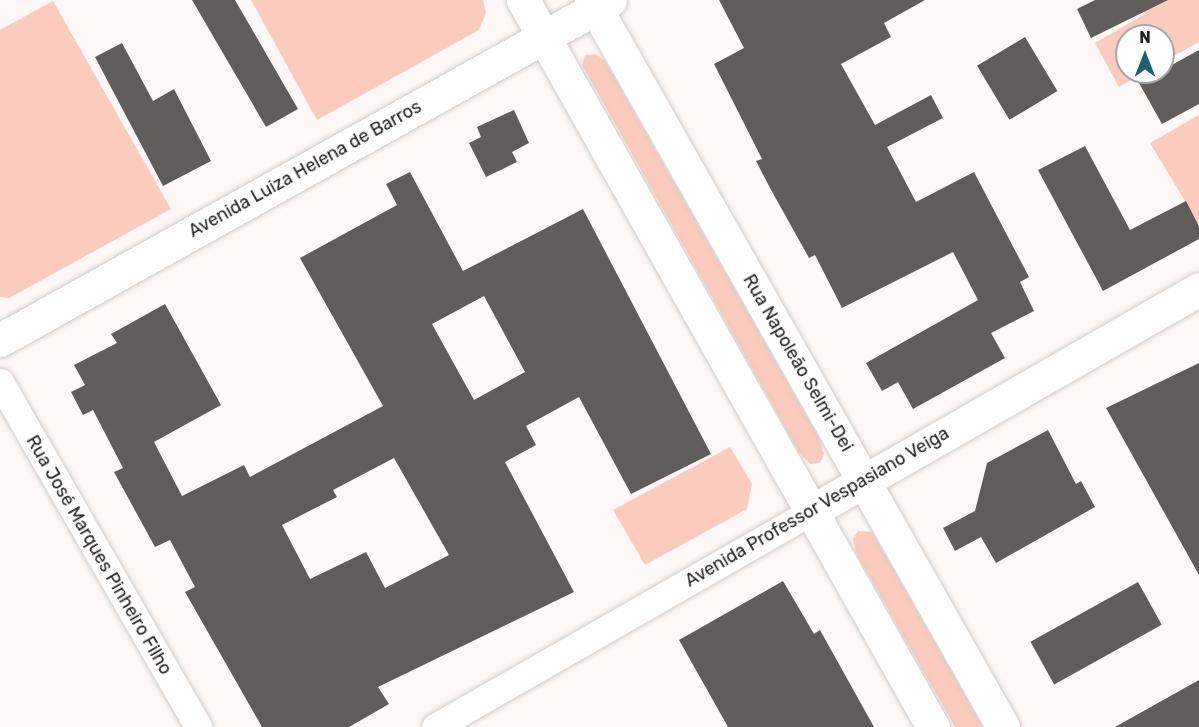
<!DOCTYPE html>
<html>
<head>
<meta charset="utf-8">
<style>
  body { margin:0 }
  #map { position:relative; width:1199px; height:727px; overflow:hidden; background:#fdf7f6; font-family:Rubik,sans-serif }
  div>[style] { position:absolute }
  .green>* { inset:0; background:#fbcbbd }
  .building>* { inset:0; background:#605c5a; transform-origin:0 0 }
  .roads { filter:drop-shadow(0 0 2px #d0cbc9) drop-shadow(0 0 2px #d0cbc9) }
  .minor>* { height:27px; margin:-13.5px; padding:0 13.5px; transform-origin:13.5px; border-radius:13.5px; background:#fff }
  .tertiary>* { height:33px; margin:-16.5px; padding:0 16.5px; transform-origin:16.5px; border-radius:16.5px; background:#fff }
  .secondary>* { height:33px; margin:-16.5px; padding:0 16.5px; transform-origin:16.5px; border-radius:16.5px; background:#fff }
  span { translate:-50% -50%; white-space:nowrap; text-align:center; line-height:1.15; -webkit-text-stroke:6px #fff; paint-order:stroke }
  .street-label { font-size:18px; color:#242222 }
  .north { position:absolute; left:1115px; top:24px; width:60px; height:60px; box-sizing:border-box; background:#fff; border:2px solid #a7a7a7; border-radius:50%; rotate:0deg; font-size:16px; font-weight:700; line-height:24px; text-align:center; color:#242222 }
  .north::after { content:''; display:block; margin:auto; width:21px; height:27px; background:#1a6271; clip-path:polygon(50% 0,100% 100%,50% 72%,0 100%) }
</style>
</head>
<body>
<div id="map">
  <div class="green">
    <div style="clip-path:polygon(251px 0,483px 0,486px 13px,479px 30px,317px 120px)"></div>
    <div style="clip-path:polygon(1137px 0,1199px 0,1199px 42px,1163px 62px,1163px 36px,1127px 36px,1127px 72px,1145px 72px,1119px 87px,1095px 43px,1145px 14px)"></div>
    <div style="clip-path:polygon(53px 1px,171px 209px,9px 298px,0 297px,0 30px)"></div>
    <div style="clip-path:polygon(596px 54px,605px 61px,819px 438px,824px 454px,820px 463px,810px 464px,799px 452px,582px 65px,585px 55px)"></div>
    <div style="clip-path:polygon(1199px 115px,1199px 224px,1150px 143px)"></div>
    <div style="clip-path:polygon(730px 447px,752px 484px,747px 509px,645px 565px,613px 510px)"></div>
    <div style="clip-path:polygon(858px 531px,872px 532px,983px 727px,955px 727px,856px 553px,853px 539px)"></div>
  </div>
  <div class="building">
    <div style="clip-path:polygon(192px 0,235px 0,298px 109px,266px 127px)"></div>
    <div style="clip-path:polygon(719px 0,925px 0,884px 23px,891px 37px,841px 64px,875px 125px,931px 95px,943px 118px,887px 147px,916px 202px,974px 172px,1029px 277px,1020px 282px,1034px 311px,991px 333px,1005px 358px,913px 409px,898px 382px,882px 391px,866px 363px,978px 300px,953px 252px,842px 308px,815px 255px,809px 258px,770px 188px,756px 161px,762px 159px,714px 64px,744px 48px)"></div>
    <div style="clip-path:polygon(1095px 0,1168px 0,1091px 38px,1077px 9px)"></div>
    <div style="left:1025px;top:37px;width:63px;height:56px;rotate:59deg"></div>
    <div style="clip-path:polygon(122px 43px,153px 101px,174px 89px,211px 161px,163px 186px,95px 57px)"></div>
    <div style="clip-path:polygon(1199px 50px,1199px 104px,1162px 124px,1139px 83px)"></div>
    <div style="clip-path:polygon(514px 110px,529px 143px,512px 152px,517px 162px,486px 177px,469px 143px,481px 137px,477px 127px)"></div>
    <div style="clip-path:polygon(1085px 146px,1130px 230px,1186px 201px,1199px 226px,1199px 239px,1103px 291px,1038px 170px)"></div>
    <div style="clip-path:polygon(evenodd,410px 172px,463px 271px,583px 209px,711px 454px,631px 494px,579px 397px,526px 426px,536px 445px,505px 462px,574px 592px,378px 687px,389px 704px,349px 727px,262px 727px,185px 592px,195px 587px,170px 540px,155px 547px,114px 472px,123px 468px,93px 410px,83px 415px,71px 392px,85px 385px,74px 365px,117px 343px,111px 334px,165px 304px,221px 405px,154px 442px,182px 496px,244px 465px,250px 477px,383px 406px,300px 258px,397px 205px,386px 184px,410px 172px,484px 296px,525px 372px,474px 400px,432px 324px,484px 296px,410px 172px,394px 458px,449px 555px,385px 588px,366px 552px,310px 579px,282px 525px,337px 497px,333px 490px,394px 458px)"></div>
    <div style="clip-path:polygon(1199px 363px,1199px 575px,1106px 408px)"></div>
    <div style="clip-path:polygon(1048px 430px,1076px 484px,1081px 481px,1095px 507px,996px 563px,981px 537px,955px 551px,943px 528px,975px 511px,987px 463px)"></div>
    <div style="clip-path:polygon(783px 581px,814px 634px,820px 630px,874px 727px,728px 727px,679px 640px)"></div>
    <div style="left:1138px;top:582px;width:49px;height:123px;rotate:61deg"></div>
    <div style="clip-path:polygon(1199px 680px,1199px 727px,1115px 727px)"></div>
  </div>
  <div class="roads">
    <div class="minor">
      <div style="left:0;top:382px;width:398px;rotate:60.1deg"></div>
      <div style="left:435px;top:727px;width:432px;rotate:-29.8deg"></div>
    </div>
    <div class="tertiary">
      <div style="left:0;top:340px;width:698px;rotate:-29.13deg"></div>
      <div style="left:810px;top:512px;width:448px;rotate:-29.8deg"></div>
    </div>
    <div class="secondary">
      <div style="left:523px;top:0;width:835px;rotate:60.58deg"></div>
      <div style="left:591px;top:0;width:836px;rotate:60.46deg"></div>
    </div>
  </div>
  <div class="street-label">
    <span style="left:305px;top:169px;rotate:-29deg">Avenida Luiza Helena de Barros</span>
    <span style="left:798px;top:363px;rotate:60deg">Rua Napoleão Selmi-Dei</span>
    <span style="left:817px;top:507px;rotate:-30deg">Avenida Professor Vespasiano Veiga</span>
    <span style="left:99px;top:555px;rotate:60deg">Rua José Marques Pinheiro Filho</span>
  </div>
  <div class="north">N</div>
</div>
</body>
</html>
